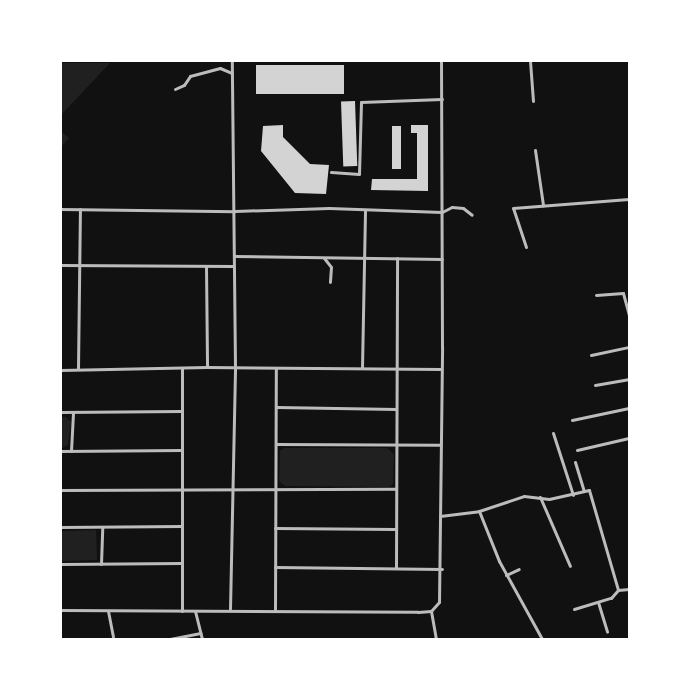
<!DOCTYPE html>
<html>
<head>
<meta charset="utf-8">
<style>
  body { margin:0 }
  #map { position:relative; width:690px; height:700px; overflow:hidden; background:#111; font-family:"Varela Round",sans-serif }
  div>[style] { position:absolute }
  .green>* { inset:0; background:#202020; transform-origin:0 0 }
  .building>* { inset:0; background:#d3d3d3; transform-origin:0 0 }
  .minor>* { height:3px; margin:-1.5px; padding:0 1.5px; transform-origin:1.5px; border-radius:1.5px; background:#bcbcbc }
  span { translate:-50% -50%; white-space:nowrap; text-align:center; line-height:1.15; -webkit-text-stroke:3px #fff; paint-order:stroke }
  .frame { position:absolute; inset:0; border:62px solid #fff; pointer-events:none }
</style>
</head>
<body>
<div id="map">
  <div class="green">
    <div style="clip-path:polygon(61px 63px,110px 63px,61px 115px)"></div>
    <div style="clip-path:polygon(61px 131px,69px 138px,61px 147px)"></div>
    <div style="clip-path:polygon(61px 417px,66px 417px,71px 422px,68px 445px,62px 448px)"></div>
    <div style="clip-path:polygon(284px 448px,387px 448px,394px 454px,393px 484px,389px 487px,285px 486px,279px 481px,280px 451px)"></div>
    <div style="left:96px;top:530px;width:30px;height:35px;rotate:88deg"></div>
  </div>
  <div class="building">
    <div style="left:344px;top:65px;width:29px;height:88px;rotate:90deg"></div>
    <div style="left:355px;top:101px;width:65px;height:14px;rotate:88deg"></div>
    <div style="clip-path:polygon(283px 125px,283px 137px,310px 164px,329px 165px,326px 194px,295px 193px,261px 151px,263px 126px)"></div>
    <div style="clip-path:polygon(411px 125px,428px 125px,428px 191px,371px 190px,372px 179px,417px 179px,417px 133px,411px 133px)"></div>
    <div style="left:392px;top:126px;width:9px;height:43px"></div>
  </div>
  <div class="minor">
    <div style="left:530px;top:61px;width:40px;rotate:85.7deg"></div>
    <div style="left:175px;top:89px;width:10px;rotate:-24deg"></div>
    <div style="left:184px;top:85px;width:11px;rotate:-56deg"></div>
    <div style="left:190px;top:76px;width:31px;rotate:-15deg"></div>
    <div style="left:220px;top:68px;width:13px;rotate:23deg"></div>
    <div style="left:535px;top:150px;width:56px;rotate:81.7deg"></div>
    <div style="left:331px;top:172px;width:28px;rotate:4deg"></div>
    <div style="left:359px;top:174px;width:72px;rotate:-88.4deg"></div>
    <div style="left:361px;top:102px;width:81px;rotate:-2.1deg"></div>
    <div style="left:61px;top:209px;width:174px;rotate:0.7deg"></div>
    <div style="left:235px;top:211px;width:94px;rotate:-1.8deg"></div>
    <div style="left:329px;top:208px;width:113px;rotate:2deg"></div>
    <div style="left:442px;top:212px;width:11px;rotate:-27deg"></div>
    <div style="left:452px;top:207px;width:11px;rotate:5deg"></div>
    <div style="left:463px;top:208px;width:11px;rotate:38deg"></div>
    <div style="left:526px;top:247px;width:41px;rotate:-108.4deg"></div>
    <div style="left:513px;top:208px;width:116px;rotate:-4.4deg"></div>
    <div style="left:234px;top:256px;width:208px;rotate:0.8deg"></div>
    <div style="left:324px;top:258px;width:11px;rotate:52deg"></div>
    <div style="left:331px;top:267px;width:15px;rotate:94deg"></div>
    <div style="left:61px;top:265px;width:172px;rotate:0.3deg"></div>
    <div style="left:206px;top:266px;width:101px;rotate:89.4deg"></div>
    <div style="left:596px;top:295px;width:27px;rotate:-4deg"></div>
    <div style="left:623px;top:293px;width:23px;rotate:75deg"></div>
    <div style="left:591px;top:355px;width:39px;rotate:-12deg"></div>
    <div style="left:362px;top:368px;width:158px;rotate:-88.9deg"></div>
    <div style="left:78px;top:369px;width:160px;rotate:-89.3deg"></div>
    <div style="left:61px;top:370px;width:146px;rotate:-1.2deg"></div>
    <div style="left:207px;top:367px;width:234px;rotate:0.5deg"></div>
    <div style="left:595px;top:385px;width:35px;rotate:-10deg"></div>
    <div style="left:276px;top:407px;width:120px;rotate:1deg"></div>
    <div style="left:61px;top:412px;width:121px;rotate:-0.5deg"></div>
    <div style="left:572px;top:420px;width:58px;rotate:-11.9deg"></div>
    <div style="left:553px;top:433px;width:65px;rotate:72.1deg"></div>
    <div style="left:276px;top:444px;width:164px;rotate:0.3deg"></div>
    <div style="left:577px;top:450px;width:53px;rotate:-13deg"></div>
    <div style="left:61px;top:451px;width:121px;rotate:-0.5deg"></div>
    <div style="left:71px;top:451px;width:39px;rotate:-87deg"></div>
    <div style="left:575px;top:462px;width:30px;rotate:73deg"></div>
    <div style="left:61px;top:490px;width:335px;rotate:-0.2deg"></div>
    <div style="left:540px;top:497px;width:75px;rotate:66.5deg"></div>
    <div style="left:479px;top:511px;width:54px;rotate:68.2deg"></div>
    <div style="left:499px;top:561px;width:89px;rotate:61.1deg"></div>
    <div style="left:440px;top:516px;width:39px;rotate:-7deg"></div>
    <div style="left:479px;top:511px;width:47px;rotate:-18.4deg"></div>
    <div style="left:524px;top:496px;width:25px;rotate:7deg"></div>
    <div style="left:549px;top:499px;width:41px;rotate:-12.7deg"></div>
    <div style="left:589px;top:490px;width:104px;rotate:73.8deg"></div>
    <div style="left:618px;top:590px;width:11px;rotate:-5deg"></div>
    <div style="left:61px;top:527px;width:121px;rotate:-0.5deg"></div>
    <div style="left:275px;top:528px;width:120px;rotate:0.5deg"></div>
    <div style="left:61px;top:564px;width:121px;rotate:-0.5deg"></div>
    <div style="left:101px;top:564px;width:37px;rotate:-88deg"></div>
    <div style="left:275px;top:567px;width:167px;rotate:0.7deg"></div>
    <div style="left:396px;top:568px;width:310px;rotate:-89.8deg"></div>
    <div style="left:506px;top:575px;width:14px;rotate:-25deg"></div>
    <div style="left:598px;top:602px;width:31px;rotate:73deg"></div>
    <div style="left:230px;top:609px;width:242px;rotate:-88.8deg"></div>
    <div style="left:235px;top:367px;width:306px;rotate:-90.6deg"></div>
    <div style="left:574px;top:609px;width:39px;rotate:-17deg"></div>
    <div style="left:611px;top:598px;width:11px;rotate:-49deg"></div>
    <div style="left:61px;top:610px;width:357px;rotate:0.3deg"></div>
    <div style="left:418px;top:612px;width:13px;rotate:-4deg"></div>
    <div style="left:431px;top:611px;width:12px;rotate:-48deg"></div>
    <div style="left:439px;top:602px;width:255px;rotate:-89.3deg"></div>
    <div style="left:442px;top:347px;width:286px;rotate:-90.2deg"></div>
    <div style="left:275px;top:610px;width:241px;rotate:-89.8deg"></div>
    <div style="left:108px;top:611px;width:26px;rotate:79deg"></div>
    <div style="left:182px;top:611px;width:243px;rotate:-90deg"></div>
    <div style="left:195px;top:611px;width:29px;rotate:76deg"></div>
    <div style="left:431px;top:611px;width:28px;rotate:80deg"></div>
    <div style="left:170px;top:639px;width:31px;rotate:-11deg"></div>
  </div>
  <div class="frame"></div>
</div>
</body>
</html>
